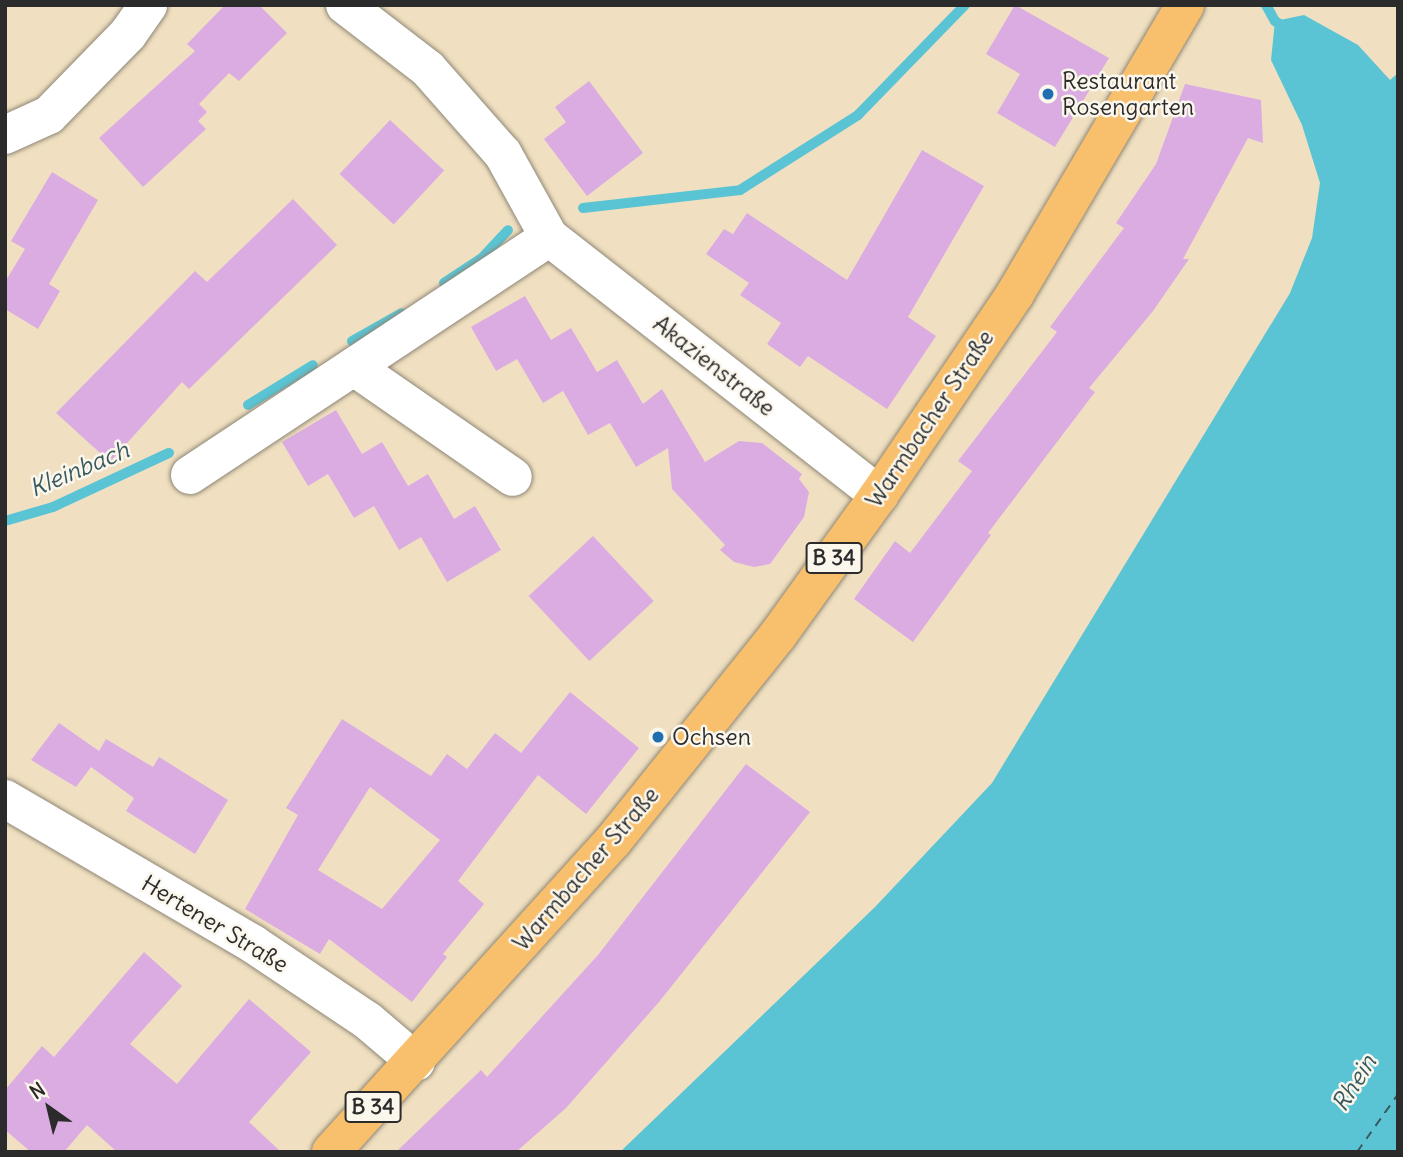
<!DOCTYPE html>
<html>
<head>
<meta charset="utf-8">
<style>
  body { margin:0 }
  #map { position:relative; width:1403px; height:1157px; overflow:hidden; background:#f0e0c1; font-family:Delius,sans-serif }
  div>[style] { position:absolute }
  .water>* { inset:0; background:#5ac4d4 }
  .stream>* { height:10px; margin:-5px; padding:0 5px; transform-origin:5px; border-radius:5px; background:#5ac4d4 }
  .ferry>* { height:2px; margin-top:-1px; transform-origin:0; background:repeating-linear-gradient(90deg,#39595e 0 9px,transparent 0 16px) }
  .building>* { inset:0; background:#dbace1; transform-origin:0 0 }
  .roads { filter:drop-shadow(0 0 2px #8e8676) drop-shadow(0 0 2px #8e8676) }
  .minor>* { height:38px; margin:-19px; padding:0 19px; transform-origin:19px; border-radius:19px; background:#fff }
  .major>* { height:38px; margin:-19px; padding:0 19px; transform-origin:19px; border-radius:19px; background:#f8bf6c }
  .dots>* { width:19px; height:19px; translate:-50% -50%; box-sizing:border-box; border:4px solid #fbf7ec; border-radius:50% }
  span { translate:-50% -50%; white-space:nowrap; text-align:center; line-height:1.15; -webkit-text-stroke:5px #fbf7ec; paint-order:stroke }
  .shield-label span { padding:2px 5px; background:#fbf7ec; border:2px solid; border-radius:5px; -webkit-text-stroke-width:0 }
  .shield-label { font-size:21px; color:#2b2b2b; font-weight:700 }
  .poi-label { font-size:23px; color:#2b2b2b }
  .left { translate:0 -50%; text-align:left }
  .street-label { font-size:23px; color:#2b2b2b }
  .water-label { font-size:24px; color:#39595e; font-style:italic }
  .frame { position:absolute; inset:0; border:7px solid #2b2b2b; pointer-events:none }
  .north { position:absolute; left:14px; top:1073px; width:70px; height:70px; -webkit-text-stroke:5px #fbf7ec; paint-order:stroke; rotate:326deg; font-size:19px; font-weight:700; line-height:28px; text-align:center; color:#2b2b2b }
  .north::after { content:''; display:block; margin:auto; width:24px; height:32px; background:#2b2b2b; clip-path:polygon(50% 0,100% 100%,50% 72%,0 100%) }
</style>
</head>
<body>
<div id="map">
  <div class="water">
    <div style="clip-path:polygon(1304px 15px,1358px 45px,1390px 80px,1398px 73px,1398px 1152px,620px 1152px,875px 907px,992px 783px,1290px 293px,1312px 238px,1320px 183px,1302px 125px,1271px 60px,1275px 21px)"></div>
  </div>
  <div class="stream">
    <div style="left:1266px;top:5px;width:18px;rotate:61deg"></div>
    <div style="left:1275px;top:21px;width:14px;rotate:34deg"></div>
    <div style="left:583px;top:208px;width:158px;rotate:-6.5deg"></div>
    <div style="left:740px;top:190px;width:140px;rotate:-32.4deg"></div>
    <div style="left:858px;top:115px;width:153px;rotate:-45.8deg"></div>
    <div style="left:444px;top:283px;width:45px;rotate:-33.3deg"></div>
    <div style="left:482px;top:258px;width:38px;rotate:-47deg"></div>
    <div style="left:352px;top:341px;width:57px;rotate:-29.2deg"></div>
    <div style="left:248px;top:405px;width:76px;rotate:-31.6deg"></div>
    <div style="left:5px;top:521px;width:50px;rotate:-16.3deg"></div>
    <div style="left:53px;top:507px;width:128px;rotate:-25deg"></div>
  </div>
  <div class="ferry">
    <div style="left:1357px;top:1152px;width:71px;rotate:-54.7deg"></div>
  </div>
  <div class="building">
    <div style="clip-path:polygon(225px 5px,259px 5px,287px 33px,239px 81px,229px 73px,199px 104px,207px 112px,198px 121px,206px 129px,143px 187px,99px 138px,195px 51px,187px 44px)"></div>
    <div style="clip-path:polygon(1015px 5px,1109px 58px,1055px 147px,997px 113px,1020px 74px,986px 54px)"></div>
    <div style="clip-path:polygon(589px 81px,643px 153px,587px 196px,544px 139px,566px 122px,555px 107px)"></div>
    <div style="clip-path:polygon(1185px 84px,1261px 100px,1263px 143px,1248px 138px,1183px 259px,1189px 259px,1153px 311px,1089px 388px,1095px 392px,988px 533px,991px 535px,913px 642px,854px 599px,895px 541px,910px 553px,972px 471px,958px 461px,1057px 332px,1050px 327px,1124px 228px,1116px 223px,1156px 164px)"></div>
    <div style="left:390px;top:120px;width:74px;height:74px;rotate:43deg"></div>
    <div style="clip-path:polygon(922px 150px,984px 186px,908px 317px,936px 336px,887px 409px,808px 356px,800px 367px,767px 344px,781px 323px,740px 295px,749px 283px,706px 254px,724px 229px,733px 234px,747px 213px,847px 280px)"></div>
    <div style="clip-path:polygon(52px 172px,98px 200px,49px 284px,60px 291px,38px 329px,5px 309px,5px 282px,25px 249px,11px 241px)"></div>
    <div style="clip-path:polygon(293px 199px,337px 245px,189px 389px,182px 382px,110px 462px,56px 413px,195px 271px,207px 282px)"></div>
    <div style="clip-path:polygon(525px 296px,551px 340px,571px 328px,597px 372px,617px 360px,643px 404px,662px 389px,705px 462px,739px 441px,762px 443px,802px 474px,799px 479px,809px 492px,804px 517px,770px 564px,754px 567px,734px 562px,720px 550px,725px 545px,672px 489px,668px 448px,636px 467px,610px 423px,588px 435px,563px 391px,543px 403px,517px 359px,496px 371px,471px 327px)"></div>
    <div style="clip-path:polygon(336px 410px,362px 454px,382px 442px,408px 486px,428px 474px,454px 519px,475px 506px,501px 550px,447px 582px,421px 537px,399px 550px,374px 506px,354px 518px,328px 474px,308px 486px,282px 442px)"></div>
    <div style="left:593px;top:536px;width:89px;height:88px;rotate:47deg"></div>
    <div style="clip-path:polygon(evenodd,570px 692px,639px 748px,586px 814px,538px 775px,458px 881px,484px 904px,443px 954px,447px 957px,412px 1002px,329px 939px,320px 954px,245px 909px,298px 815px,286px 808px,342px 719px,431px 776px,447px 754px,467px 769px,495px 733px,521px 753px,570px 692px,370px 787px,440px 840px,382px 909px,318px 870px,370px 787px)"></div>
    <div style="clip-path:polygon(59px 723px,99px 751px,106px 739px,153px 767px,159px 757px,228px 800px,195px 854px,126px 811px,134px 798px,91px 767px,76px 787px,31px 760px)"></div>
    <div style="clip-path:polygon(746px 764px,810px 812px,659px 1002px,566px 1108px,516px 1152px,396px 1152px,481px 1070px,487px 1077px,598px 955px)"></div>
    <div style="clip-path:polygon(144px 952px,182px 986px,130px 1044px,177px 1084px,249px 999px,311px 1052px,249px 1122px,281px 1152px,117px 1152px,87px 1125px,64px 1152px,31px 1152px,5px 1130px,5px 1090px,42px 1046px,54px 1057px)"></div>
  </div>
  <div class="roads">
    <div class="minor">
      <div style="left:345px;top:5px;width:105px;rotate:37.6deg"></div>
      <div style="left:428px;top:69px;width:113px;rotate:48.6deg"></div>
      <div style="left:503px;top:154px;width:95px;rotate:61deg"></div>
      <div style="left:549px;top:237px;width:419px;rotate:38deg"></div>
      <div style="left:5px;top:135px;width:48px;rotate:-24.4deg"></div>
      <div style="left:49px;top:115px;width:113px;rotate:-45.7deg"></div>
      <div style="left:128px;top:34px;width:35px;rotate:-55deg"></div>
      <div style="left:354px;top:367px;width:193px;rotate:34.7deg"></div>
      <div style="left:190px;top:475px;width:431px;rotate:-33.5deg"></div>
      <div style="left:5px;top:799px;width:287px;rotate:30.3deg"></div>
      <div style="left:253px;top:944px;width:138px;rotate:33.8deg"></div>
      <div style="left:368px;top:1021px;width:63px;rotate:40.5deg"></div>
    </div>
    <div class="major">
      <div style="left:331px;top:1152px;width:420px;rotate:-47.8deg"></div>
      <div style="left:613px;top:841px;width:264px;rotate:-51.3deg"></div>
      <div style="left:778px;top:635px;width:173px;rotate:-54.2deg"></div>
      <div style="left:879px;top:495px;width:243px;rotate:-55.9deg"></div>
      <div style="left:1015px;top:294px;width:335px;rotate:-59.5deg"></div>
    </div>
  </div>
  <div class="dots">
    <div style="left:1048px;top:94px;background:#1f6fb2"></div>
    <div style="left:658px;top:737px;background:#1f6fb2"></div>
  </div>
  <div class="shield-label">
    <span style="left:834px;top:558px">B 34</span>
    <span style="left:373px;top:1107px">B 34</span>
  </div>
  <div class="poi-label">
    <span class="left" style="left:1062px;top:94px">Restaurant<br>Rosengarten</span>
    <span class="left" style="left:672px;top:737px">Ochsen</span>
  </div>
  <div class="street-label">
    <span style="left:714px;top:366px;rotate:38deg">Akazienstraße</span>
    <span style="left:930px;top:419px;rotate:-56deg">Warmbacher Straße</span>
    <span style="left:586px;top:869px;rotate:-49deg">Warmbacher Straße</span>
    <span style="left:215px;top:924px;rotate:31deg">Hertener Straße</span>
  </div>
  <div class="water-label">
    <span style="left:79px;top:469px;rotate:-23deg">Kleinbach</span>
    <span style="left:1354px;top:1083px;rotate:-58deg">Rhein</span>
  </div>
  <div class="frame"></div>
  <div class="north">N</div>
</div>
</body>
</html>
